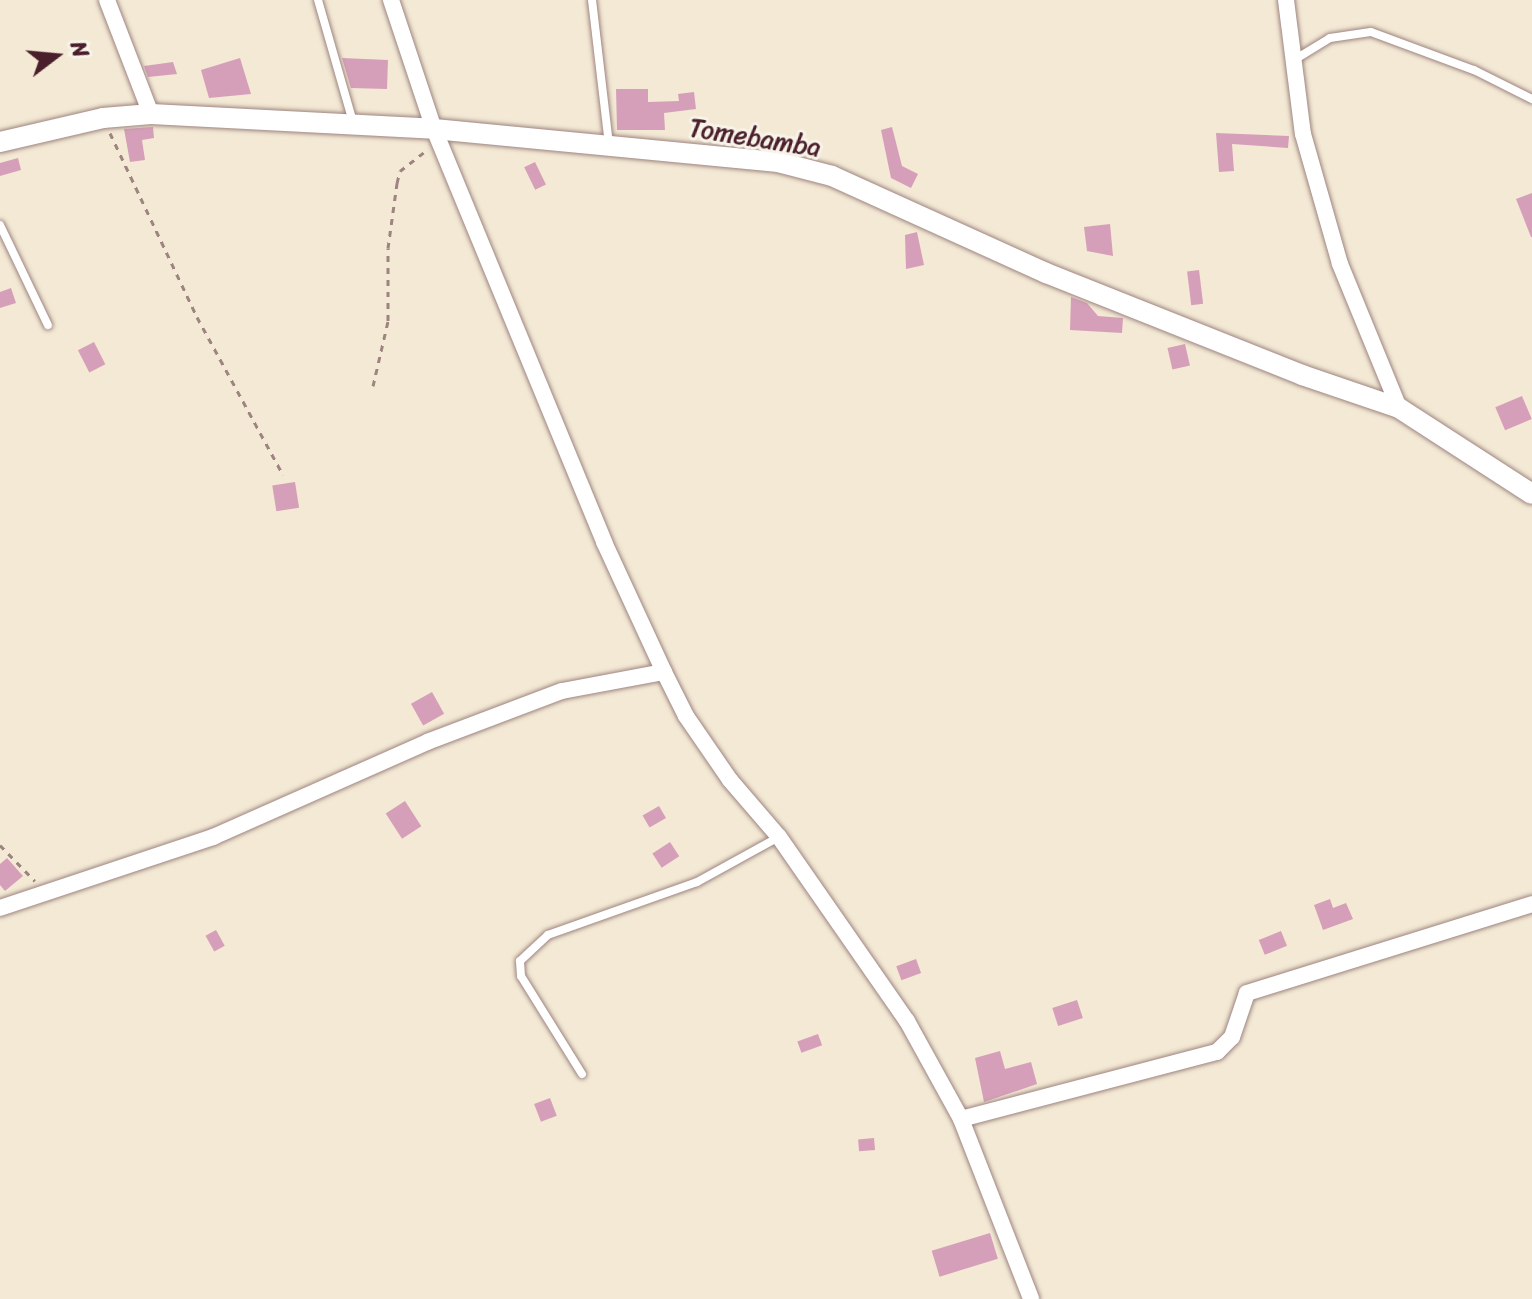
<!DOCTYPE html>
<html>
<head>
<meta charset="utf-8">
<style>
  body { margin:0 }
  #map { position:relative; width:1532px; height:1299px; overflow:hidden; background:#f3e9d4; font-family:Sriracha,sans-serif }
  div>[style] { position:absolute }
  .building>* { inset:0; background:#d69fb9; transform-origin:0 0 }
  .path>* { height:3px; margin-top:-1.5px; transform-origin:0; background:repeating-linear-gradient(90deg,#9e8480 0 6px,transparent 0 12px) }
  .roads { filter:drop-shadow(0 0 2px #9e8480) drop-shadow(0 0 2px #9e8480) }
  .service>* { height:8px; margin:-4px; padding:0 4px; transform-origin:4px; border-radius:4px; background:#fff }
  .minor>* { height:16px; margin:-8px; padding:0 8px; transform-origin:8px; border-radius:8px; background:#fff }
  .tertiary>* { height:20px; margin:-10px; padding:0 10px; transform-origin:10px; border-radius:10px; background:#fff }
  span { translate:-50% -50%; white-space:nowrap; text-align:center; line-height:1.15; -webkit-text-stroke:6px #f7f3e8; paint-order:stroke }
  .street-label { font-size:26px; color:#4a1f2b }
  .north { position:absolute; left:16px; top:16px; width:80px; height:80px; -webkit-text-stroke:6px #f7f3e8; paint-order:stroke; rotate:74deg; font-size:22px; font-weight:700; line-height:32px; text-align:center; color:#4a1f2b }
  .north::after { content:''; display:block; margin:auto; width:28px; height:36px; background:#4a1f2b; clip-path:polygon(50% 0,100% 100%,50% 72%,0 100%) }
</style>
</head>
<body>
<div id="map">
  <div class="building">
    <div style="clip-path:polygon(240px 58px,251px 94px,209px 98px,201px 70px)"></div>
    <div style="clip-path:polygon(342px 58px,388px 60px,387px 89px,351px 88px)"></div>
    <div style="clip-path:polygon(173px 62px,177px 74px,148px 77px,144px 66px)"></div>
    <div style="clip-path:polygon(616px 89px,648px 89px,648px 102px,679px 101px,678px 94px,694px 92px,696px 109px,664px 113px,665px 130px,617px 130px)"></div>
    <div style="clip-path:polygon(153px 127px,154px 138px,142px 140px,145px 160px,130px 162px,124px 129px)"></div>
    <div style="clip-path:polygon(892px 127px,902px 166px,918px 174px,911px 188px,891px 178px,881px 130px)"></div>
    <div style="clip-path:polygon(1216px 133px,1289px 136px,1288px 148px,1232px 144px,1234px 171px,1219px 172px)"></div>
    <div style="clip-path:polygon(18px 158px,21px 170px,0 176px,0 163px)"></div>
    <div style="left:535px;top:162px;width:25px;height:12px;rotate:64deg"></div>
    <div style="clip-path:polygon(1532px 193px,1532px 237px,1531px 237px,1516px 199px)"></div>
    <div style="clip-path:polygon(1110px 224px,1113px 256px,1087px 251px,1084px 227px)"></div>
    <div style="clip-path:polygon(917px 232px,924px 265px,906px 269px,905px 235px)"></div>
    <div style="left:1199px;top:270px;width:34px;height:12px;rotate:83deg"></div>
    <div style="clip-path:polygon(11px 288px,16px 303px,0 308px,0 292px)"></div>
    <div style="clip-path:polygon(1071px 297px,1087px 303px,1098px 316px,1123px 318px,1122px 333px,1070px 330px)"></div>
    <div style="left:94px;top:342px;width:25px;height:18px;rotate:63deg"></div>
    <div style="left:1185px;top:344px;width:22px;height:18px;rotate:77deg"></div>
    <div style="left:1522px;top:396px;width:25px;height:29px;rotate:67deg"></div>
    <div style="left:295px;top:482px;width:26px;height:23px;rotate:81deg"></div>
    <div style="left:432px;top:692px;width:25px;height:24px;rotate:61deg"></div>
    <div style="left:405px;top:801px;width:30px;height:23px;rotate:57deg"></div>
    <div style="left:659px;top:806px;width:14px;height:19px;rotate:60deg"></div>
    <div style="left:670px;top:842px;width:17px;height:21px;rotate:57deg"></div>
    <div style="clip-path:polygon(7px 858px,23px 876px,5px 891px,0 885px,0 864px)"></div>
    <div style="clip-path:polygon(1330px 899px,1333px 908px,1346px 903px,1353px 919px,1323px 930px,1314px 905px)"></div>
    <div style="left:216px;top:930px;width:18px;height:12px;rotate:61deg"></div>
    <div style="left:1281px;top:931px;width:16px;height:24px;rotate:68deg"></div>
    <div style="left:916px;top:959px;width:15px;height:21px;rotate:70deg"></div>
    <div style="left:1077px;top:1000px;width:19px;height:26px;rotate:72deg"></div>
    <div style="left:818px;top:1034px;width:12px;height:22px;rotate:70deg"></div>
    <div style="clip-path:polygon(1000px 1051px,1005px 1069px,1031px 1062px,1037px 1084px,984px 1102px,975px 1058px)"></div>
    <div style="left:550px;top:1098px;width:19px;height:17px;rotate:69deg"></div>
    <div style="left:874px;top:1138px;width:12px;height:16px;rotate:85deg"></div>
    <div style="left:990px;top:1233px;width:27px;height:61px;rotate:73deg"></div>
  </div>
  <div class="path">
    <div style="left:110px;top:133px;width:204px;rotate:64.7deg"></div>
    <div style="left:197px;top:317px;width:180px;rotate:61.4deg"></div>
    <div style="left:373px;top:386px;width:67px;rotate:-77deg"></div>
    <div style="left:388px;top:321px;width:73px;rotate:-90deg"></div>
    <div style="left:388px;top:248px;width:66px;rotate:-82.1deg"></div>
    <div style="left:397px;top:183px;width:12px;rotate:-76deg"></div>
    <div style="left:400px;top:171px;width:33px;rotate:-38deg"></div>
    <div style="left:0;top:845px;width:50px;rotate:45.8deg"></div>
  </div>
  <div class="roads">
    <div class="service">
      <div style="left:318px;top:0;width:127px;rotate:74deg"></div>
      <div style="left:592px;top:0;width:146px;rotate:83.3deg"></div>
      <div style="left:1294px;top:60px;width:42px;rotate:-31.4deg"></div>
      <div style="left:1330px;top:38px;width:41px;rotate:-8.3deg"></div>
      <div style="left:1371px;top:32px;width:110px;rotate:20.3deg"></div>
      <div style="left:1474px;top:70px;width:65px;rotate:26.6deg"></div>
      <div style="left:0;top:225px;width:111px;rotate:64.4deg"></div>
      <div style="left:582px;top:1074px;width:115px;rotate:-121.9deg"></div>
      <div style="left:521px;top:976px;width:15px;rotate:-94deg"></div>
      <div style="left:520px;top:961px;width:38px;rotate:-43deg"></div>
      <div style="left:548px;top:935px;width:158px;rotate:-19.6deg"></div>
      <div style="left:697px;top:882px;width:94px;rotate:-28.8deg"></div>
    </div>
    <div class="minor">
      <div style="left:107px;top:0;width:122px;rotate:68.9deg"></div>
      <div style="left:391px;top:0;width:136px;rotate:71.6deg"></div>
      <div style="left:434px;top:129px;width:447px;rotate:67.6deg"></div>
      <div style="left:604px;top:542px;width:143px;rotate:65.2deg"></div>
      <div style="left:664px;top:672px;width:49px;rotate:63.4deg"></div>
      <div style="left:686px;top:716px;width:78px;rotate:55.5deg"></div>
      <div style="left:730px;top:780px;width:75px;rotate:49.3deg"></div>
      <div style="left:779px;top:837px;width:224px;rotate:55.2deg"></div>
      <div style="left:907px;top:1021px;width:112px;rotate:61.1deg"></div>
      <div style="left:961px;top:1119px;width:193px;rotate:68.7deg"></div>
      <div style="left:1286px;top:0;width:135px;rotate:82.8deg"></div>
      <div style="left:1303px;top:134px;width:135px;rotate:74.1deg"></div>
      <div style="left:1340px;top:264px;width:156px;rotate:67.7deg"></div>
      <div style="left:0;top:908px;width:225px;rotate:-18.4deg"></div>
      <div style="left:213px;top:837px;width:234px;rotate:-23.9deg"></div>
      <div style="left:427px;top:742px;width:144px;rotate:-20.7deg"></div>
      <div style="left:562px;top:691px;width:104px;rotate:-10.6deg"></div>
      <div style="left:961px;top:1119px;width:265px;rotate:-14.7deg"></div>
      <div style="left:1217px;top:1052px;width:21px;rotate:-45deg"></div>
      <div style="left:1232px;top:1037px;width:46px;rotate:-71.2deg"></div>
      <div style="left:1247px;top:993px;width:299px;rotate:-17.3deg"></div>
    </div>
    <div class="tertiary">
      <div style="left:0;top:142px;width:106px;rotate:-13.1deg"></div>
      <div style="left:103px;top:118px;width:48px;rotate:-4.8deg"></div>
      <div style="left:151px;top:114px;width:283px;rotate:3deg"></div>
      <div style="left:434px;top:129px;width:346px;rotate:5.5deg"></div>
      <div style="left:778px;top:162px;width:56px;rotate:14.5deg"></div>
      <div style="left:832px;top:176px;width:235px;rotate:24.4deg"></div>
      <div style="left:1046px;top:273px;width:276px;rotate:21.7deg"></div>
      <div style="left:1302px;top:375px;width:102px;rotate:18.8deg"></div>
      <div style="left:1399px;top:408px;width:158px;rotate:32.9deg"></div>
    </div>
  </div>
  <div class="street-label">
    <span style="left:755px;top:138px;rotate:9deg">Tomebamba</span>
  </div>
  <div class="north">N</div>
</div>
</body>
</html>
